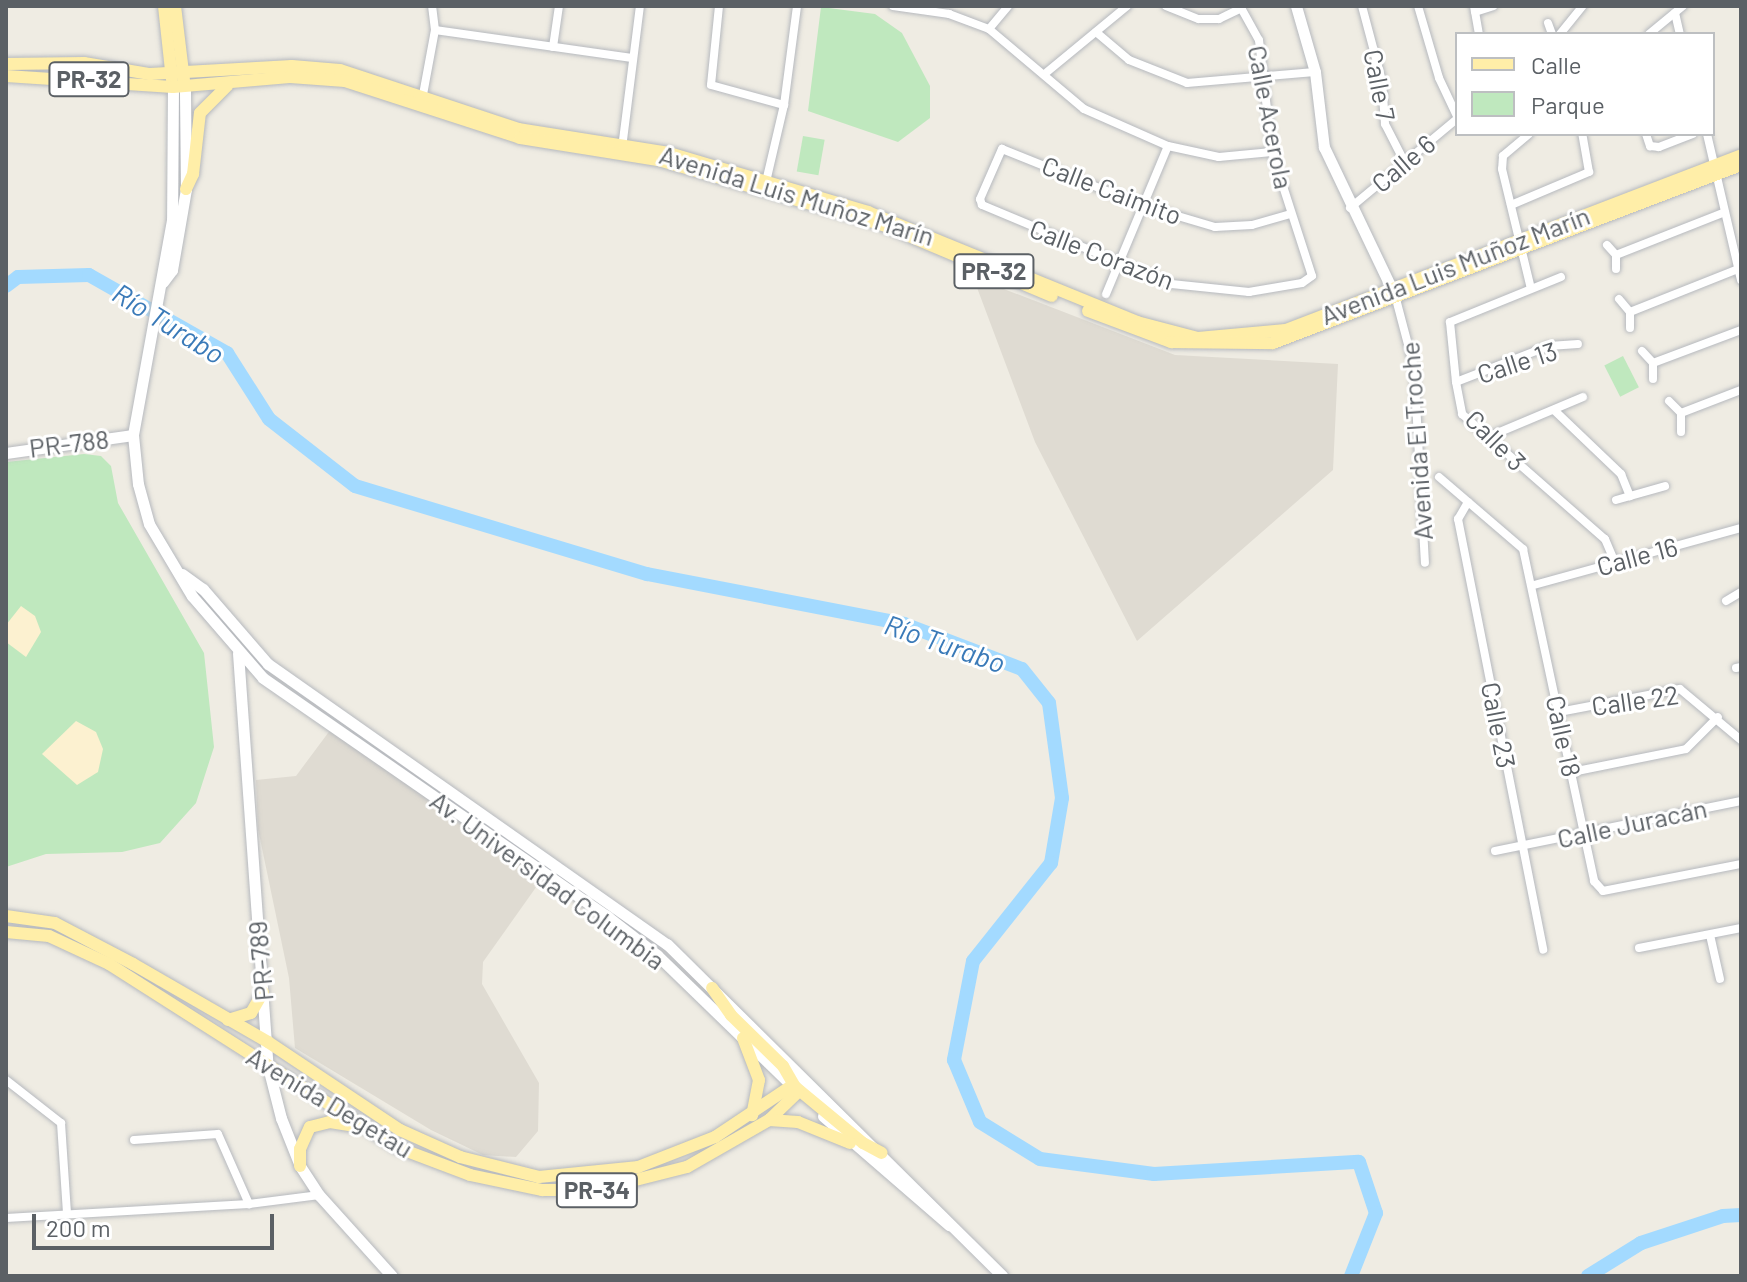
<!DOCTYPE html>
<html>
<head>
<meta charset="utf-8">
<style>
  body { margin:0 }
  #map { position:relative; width:1747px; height:1282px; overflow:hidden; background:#efece3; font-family:Barlow,sans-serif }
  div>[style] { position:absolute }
  .education>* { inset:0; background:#dfdbd2 }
  .green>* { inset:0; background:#bfe8be; transform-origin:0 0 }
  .sand>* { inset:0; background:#fcf1d0 }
  .river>* { height:14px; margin:-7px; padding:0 7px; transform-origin:7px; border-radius:7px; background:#a3daff }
  .roads { filter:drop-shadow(0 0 2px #b6b9be) drop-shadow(0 0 2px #b6b9be) }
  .street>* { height:8px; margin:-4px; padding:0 4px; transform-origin:4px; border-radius:4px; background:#fff }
  .secondary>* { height:11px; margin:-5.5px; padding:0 5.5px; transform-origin:5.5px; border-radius:5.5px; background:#fff }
  .primary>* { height:12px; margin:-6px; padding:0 6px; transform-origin:6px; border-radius:6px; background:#ffeea8 }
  span { translate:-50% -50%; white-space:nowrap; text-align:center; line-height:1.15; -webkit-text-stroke:6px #fff; paint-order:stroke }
  .shield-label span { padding:2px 6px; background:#fff; border:2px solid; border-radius:6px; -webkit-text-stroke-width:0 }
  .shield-label { font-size:24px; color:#5b6065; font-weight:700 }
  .street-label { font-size:26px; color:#5b6065 }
  .water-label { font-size:28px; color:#3a7ab8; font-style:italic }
  .frame { position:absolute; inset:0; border:8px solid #5b6065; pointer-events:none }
  .legend { position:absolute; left:1455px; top:32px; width:260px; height:104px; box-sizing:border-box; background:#fff; border:2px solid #bdbfc1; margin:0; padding:10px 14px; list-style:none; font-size:24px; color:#5b6065 }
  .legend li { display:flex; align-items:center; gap:16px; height:40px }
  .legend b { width:40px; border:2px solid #bdbfc1 }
  .scale { position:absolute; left:32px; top:1214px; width:242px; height:36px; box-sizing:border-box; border:4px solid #5b6065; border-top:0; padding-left:10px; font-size:24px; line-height:28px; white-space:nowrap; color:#5b6065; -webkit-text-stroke:6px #fff; paint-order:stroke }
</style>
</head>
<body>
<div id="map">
  <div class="education">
    <div style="clip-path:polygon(973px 277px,1175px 355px,1338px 364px,1333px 470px,1137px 641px,1035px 442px)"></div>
    <div style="clip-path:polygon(331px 729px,544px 876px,483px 962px,482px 984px,539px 1083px,538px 1131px,516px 1157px,483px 1155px,431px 1130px,295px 1048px,289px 978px,258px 829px,256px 780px,296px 776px)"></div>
  </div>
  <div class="green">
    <div style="clip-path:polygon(821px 7px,875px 14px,902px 33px,930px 86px,930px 118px,898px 142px,808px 111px)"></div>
    <div style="left:803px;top:136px;width:22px;height:36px;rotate:10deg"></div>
    <div style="left:1623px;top:356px;width:35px;height:21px;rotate:63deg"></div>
    <div style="clip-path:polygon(84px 454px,101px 456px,111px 466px,118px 503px,204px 653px,214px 747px,196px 803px,160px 843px,122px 852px,46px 854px,6px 867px,6px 462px)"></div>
  </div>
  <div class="sand">
    <div style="clip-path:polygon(21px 606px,35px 616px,41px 632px,26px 657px,6px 642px,6px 625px)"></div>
    <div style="clip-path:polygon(76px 721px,96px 732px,103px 749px,98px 772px,77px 785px,42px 754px)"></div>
  </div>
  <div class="river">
    <div style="left:6px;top:286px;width:15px;rotate:-37deg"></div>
    <div style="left:18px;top:277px;width:71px;rotate:-1.6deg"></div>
    <div style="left:89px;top:275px;width:159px;rotate:29.5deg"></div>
    <div style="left:227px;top:353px;width:78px;rotate:57.5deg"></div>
    <div style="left:269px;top:419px;width:109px;rotate:37.9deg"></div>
    <div style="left:355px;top:486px;width:305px;rotate:16.8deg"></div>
    <div style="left:647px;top:574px;width:262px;rotate:11deg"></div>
    <div style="left:904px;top:624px;width:126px;rotate:20.9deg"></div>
    <div style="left:1022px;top:669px;width:43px;rotate:51.5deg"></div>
    <div style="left:1049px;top:703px;width:96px;rotate:82.2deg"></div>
    <div style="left:1062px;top:798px;width:66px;rotate:99.6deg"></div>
    <div style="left:1051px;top:863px;width:125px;rotate:128.5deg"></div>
    <div style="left:973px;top:961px;width:101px;rotate:100.9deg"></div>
    <div style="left:954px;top:1060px;width:67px;rotate:67.2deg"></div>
    <div style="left:980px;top:1122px;width:70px;rotate:31.7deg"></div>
    <div style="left:1040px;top:1159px;width:115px;rotate:7.5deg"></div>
    <div style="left:1154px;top:1174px;width:205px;rotate:-3.4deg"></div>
    <div style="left:1359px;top:1162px;width:54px;rotate:71.6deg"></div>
    <div style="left:1376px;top:1213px;width:68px;rotate:111.6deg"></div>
    <div style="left:1588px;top:1276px;width:62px;rotate:-31.9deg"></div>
    <div style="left:1641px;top:1243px;width:86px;rotate:-18.2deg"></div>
    <div style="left:1723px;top:1216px;width:18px;rotate:-3deg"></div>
  </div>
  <div class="roads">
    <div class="street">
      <div style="left:719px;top:6px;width:79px;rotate:95.8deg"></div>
      <div style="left:711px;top:85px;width:76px;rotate:15.3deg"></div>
      <div style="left:893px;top:6px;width:57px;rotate:8.1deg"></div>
      <div style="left:949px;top:14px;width:43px;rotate:20.6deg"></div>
      <div style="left:989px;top:29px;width:124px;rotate:40.1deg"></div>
      <div style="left:1084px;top:109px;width:92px;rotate:23.8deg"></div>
      <div style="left:1168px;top:146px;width:52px;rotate:12.2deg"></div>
      <div style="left:1219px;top:157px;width:53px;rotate:-5.4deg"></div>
      <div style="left:1166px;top:6px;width:35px;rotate:22deg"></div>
      <div style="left:1199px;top:19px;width:20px"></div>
      <div style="left:1219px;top:19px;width:25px;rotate:-26deg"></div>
      <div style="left:1240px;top:6px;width:39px;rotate:61deg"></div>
      <div style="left:1259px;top:40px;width:113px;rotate:83.4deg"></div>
      <div style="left:1272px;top:152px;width:130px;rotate:72.1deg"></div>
      <div style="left:1312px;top:276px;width:12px;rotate:145deg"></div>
      <div style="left:1302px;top:283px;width:54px;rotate:170.4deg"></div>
      <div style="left:1249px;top:292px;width:78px;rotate:-174.1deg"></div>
      <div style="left:1171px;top:284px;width:205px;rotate:-157.3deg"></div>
      <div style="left:982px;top:205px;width:6px;rotate:-108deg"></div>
      <div style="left:980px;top:199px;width:55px;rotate:-66.3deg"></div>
      <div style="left:1002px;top:149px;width:153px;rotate:21.9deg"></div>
      <div style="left:1144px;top:206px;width:74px;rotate:16.5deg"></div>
      <div style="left:1215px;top:227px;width:37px;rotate:-3deg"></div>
      <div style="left:1252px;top:225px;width:40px;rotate:-16deg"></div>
      <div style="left:1362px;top:6px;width:78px;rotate:75.1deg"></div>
      <div style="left:1382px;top:81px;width:43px;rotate:86deg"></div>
      <div style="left:1385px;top:124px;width:42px;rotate:62.8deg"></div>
      <div style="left:1418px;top:6px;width:75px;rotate:73.7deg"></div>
      <div style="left:1439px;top:78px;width:42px;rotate:64.7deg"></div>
      <div style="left:1474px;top:6px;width:28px;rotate:80deg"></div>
      <div style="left:1475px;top:12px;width:19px;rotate:-18deg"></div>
      <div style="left:1675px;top:13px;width:22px;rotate:77deg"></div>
      <div style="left:1548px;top:23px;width:12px;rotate:70deg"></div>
      <div style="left:989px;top:29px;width:30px;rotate:-50deg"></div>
      <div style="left:435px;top:30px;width:199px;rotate:8.1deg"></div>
      <div style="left:1096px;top:32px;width:43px;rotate:40.3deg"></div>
      <div style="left:1129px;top:60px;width:62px;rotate:21.6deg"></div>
      <div style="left:1187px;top:83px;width:128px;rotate:-4.9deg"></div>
      <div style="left:1560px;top:34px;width:36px;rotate:-51deg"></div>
      <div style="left:1649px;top:34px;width:44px;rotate:-39.5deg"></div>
      <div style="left:553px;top:47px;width:41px;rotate:-81.7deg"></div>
      <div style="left:1047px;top:72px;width:104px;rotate:-39.5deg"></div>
      <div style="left:422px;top:100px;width:71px;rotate:-79.5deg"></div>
      <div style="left:435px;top:30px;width:24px;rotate:-97deg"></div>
      <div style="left:1529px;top:134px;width:34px;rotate:140deg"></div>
      <div style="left:1503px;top:156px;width:13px;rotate:94deg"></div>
      <div style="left:1502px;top:169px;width:123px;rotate:76.4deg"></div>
      <div style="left:1646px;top:134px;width:13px;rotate:72deg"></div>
      <div style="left:1650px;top:146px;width:9px;rotate:6deg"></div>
      <div style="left:1659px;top:147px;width:36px;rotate:-21deg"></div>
      <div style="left:1707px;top:134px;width:150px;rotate:76.9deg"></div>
      <div style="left:622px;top:148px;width:143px;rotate:-82.8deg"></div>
      <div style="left:765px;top:186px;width:83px;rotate:-76.8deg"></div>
      <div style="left:784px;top:105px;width:100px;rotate:-82.5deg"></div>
      <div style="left:1511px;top:205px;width:85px;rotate:-22.9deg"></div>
      <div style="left:1589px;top:172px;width:39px;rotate:-100deg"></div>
      <div style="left:1350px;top:208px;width:139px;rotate:-39.8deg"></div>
      <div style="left:1607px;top:245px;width:13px;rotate:48deg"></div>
      <div style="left:1616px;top:255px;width:14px;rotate:90deg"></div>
      <div style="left:1616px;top:255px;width:117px;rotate:-21.5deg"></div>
      <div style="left:1561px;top:277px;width:120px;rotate:157.9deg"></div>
      <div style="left:1450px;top:322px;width:60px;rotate:84.3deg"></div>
      <div style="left:1456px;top:382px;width:33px;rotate:79deg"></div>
      <div style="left:1462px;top:414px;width:190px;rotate:41.2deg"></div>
      <div style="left:1605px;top:539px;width:25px;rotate:67deg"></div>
      <div style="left:1106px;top:294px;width:160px;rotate:-67.3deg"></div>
      <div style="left:1396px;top:299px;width:70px;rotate:75.2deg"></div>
      <div style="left:1414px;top:367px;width:196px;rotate:86.8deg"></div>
      <div style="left:1619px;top:299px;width:17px;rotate:50deg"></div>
      <div style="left:1630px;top:312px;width:16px;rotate:90deg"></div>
      <div style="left:1630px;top:312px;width:116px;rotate:-21.7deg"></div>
      <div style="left:1642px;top:351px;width:16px;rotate:47deg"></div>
      <div style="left:1653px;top:363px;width:16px;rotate:90deg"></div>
      <div style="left:1653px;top:363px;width:94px;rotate:-20.6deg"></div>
      <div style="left:1456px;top:382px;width:100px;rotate:-21.2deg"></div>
      <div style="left:1549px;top:346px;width:29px;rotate:-4deg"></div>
      <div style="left:1669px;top:401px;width:17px;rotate:45deg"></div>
      <div style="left:1681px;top:413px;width:19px;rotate:90deg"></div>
      <div style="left:1554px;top:410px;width:93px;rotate:43.7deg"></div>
      <div style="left:1621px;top:474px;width:24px;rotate:68deg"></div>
      <div style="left:1681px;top:413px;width:64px;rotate:-21deg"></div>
      <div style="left:1488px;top:437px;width:103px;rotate:-22.8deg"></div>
      <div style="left:1439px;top:477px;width:111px;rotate:40.6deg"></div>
      <div style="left:1523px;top:549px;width:340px;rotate:77.9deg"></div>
      <div style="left:1594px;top:881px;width:13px;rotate:48deg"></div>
      <div style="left:1603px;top:891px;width:141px;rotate:-11.1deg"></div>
      <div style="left:1616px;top:500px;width:51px;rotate:-15.9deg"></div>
      <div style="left:1468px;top:502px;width:20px;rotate:120deg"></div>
      <div style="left:1458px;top:519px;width:439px;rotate:78.8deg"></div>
      <div style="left:1534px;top:585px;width:215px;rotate:-15.4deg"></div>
      <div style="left:1726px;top:601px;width:17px;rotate:-31deg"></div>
      <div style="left:1736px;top:668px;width:5px;rotate:-11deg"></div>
      <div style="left:1559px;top:712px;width:123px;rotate:-10.8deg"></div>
      <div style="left:1680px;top:689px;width:80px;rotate:39.9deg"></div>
      <div style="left:1572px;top:772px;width:116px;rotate:-11.4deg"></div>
      <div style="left:1686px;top:749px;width:45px;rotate:-45deg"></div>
      <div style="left:1495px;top:851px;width:251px;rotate:-11.5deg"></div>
      <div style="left:1710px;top:935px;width:45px;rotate:77.2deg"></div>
      <div style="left:1639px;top:948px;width:104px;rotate:-11.1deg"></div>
      <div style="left:6px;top:1080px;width:70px;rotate:38deg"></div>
      <div style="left:61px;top:1123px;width:91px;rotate:86.2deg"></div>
      <div style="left:134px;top:1140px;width:84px;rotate:-4.1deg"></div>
      <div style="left:218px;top:1134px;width:77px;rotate:66.1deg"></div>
      <div style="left:6px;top:1218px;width:243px;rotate:-3.3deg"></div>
      <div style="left:249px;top:1204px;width:71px;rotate:-7.3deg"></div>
    </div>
    <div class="secondary">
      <div style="left:1296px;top:6px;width:69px;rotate:73.9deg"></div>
      <div style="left:1315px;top:72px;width:76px;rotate:83.2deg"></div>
      <div style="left:1324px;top:147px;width:167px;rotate:64.5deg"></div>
      <div style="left:173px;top:87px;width:133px;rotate:90.4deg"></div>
      <div style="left:172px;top:220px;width:219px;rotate:100.3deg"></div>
      <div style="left:133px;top:435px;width:49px;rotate:84.2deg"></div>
      <div style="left:138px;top:484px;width:41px;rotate:74.6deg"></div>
      <div style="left:149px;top:524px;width:84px;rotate:59.2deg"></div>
      <div style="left:192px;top:596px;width:108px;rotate:49.1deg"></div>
      <div style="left:263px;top:678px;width:420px;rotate:34.7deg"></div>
      <div style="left:608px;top:917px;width:62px;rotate:37.8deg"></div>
      <div style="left:657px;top:955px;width:185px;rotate:44.1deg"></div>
      <div style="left:163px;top:282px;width:15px;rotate:-53deg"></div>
      <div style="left:172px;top:270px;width:82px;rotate:-80.2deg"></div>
      <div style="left:186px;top:189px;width:102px;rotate:-90.6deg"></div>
      <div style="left:6px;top:453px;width:128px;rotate:-8.1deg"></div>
      <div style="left:182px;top:574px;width:26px;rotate:36deg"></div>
      <div style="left:203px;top:589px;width:99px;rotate:49.1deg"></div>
      <div style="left:268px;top:664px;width:487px;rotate:35.1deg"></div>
      <div style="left:667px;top:944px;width:472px;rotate:44.7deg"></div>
      <div style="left:238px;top:653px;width:415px;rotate:85.9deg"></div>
      <div style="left:268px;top:1067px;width:53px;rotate:75.7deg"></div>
      <div style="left:281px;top:1118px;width:52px;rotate:68.4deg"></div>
      <div style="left:300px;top:1166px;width:35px;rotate:57deg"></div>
      <div style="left:319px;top:1195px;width:109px;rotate:48deg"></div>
      <div style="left:823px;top:1116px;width:167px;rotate:40.9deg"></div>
    </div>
    <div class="primary">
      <div style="left:164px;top:6px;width:74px;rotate:83.8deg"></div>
      <div style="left:175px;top:6px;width:75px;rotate:83.1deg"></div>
      <div style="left:6px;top:64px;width:78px;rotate:-0.7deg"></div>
      <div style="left:84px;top:63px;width:67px;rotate:9.5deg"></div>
      <div style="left:150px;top:74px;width:142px;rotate:-3.2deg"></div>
      <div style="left:292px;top:66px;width:48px;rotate:4.8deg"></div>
      <div style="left:340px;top:70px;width:188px;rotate:18.3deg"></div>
      <div style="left:518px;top:129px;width:153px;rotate:9deg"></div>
      <div style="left:669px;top:153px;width:208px;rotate:16.5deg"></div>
      <div style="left:868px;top:212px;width:291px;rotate:22.2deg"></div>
      <div style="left:1137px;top:322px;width:63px;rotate:14.7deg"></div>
      <div style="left:1198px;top:338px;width:88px;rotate:-5.2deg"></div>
      <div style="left:1286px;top:330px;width:487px;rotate:-21deg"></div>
      <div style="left:6px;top:76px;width:167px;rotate:3.8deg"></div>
      <div style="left:173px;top:87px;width:117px;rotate:-4.9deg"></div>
      <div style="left:290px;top:77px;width:55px;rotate:4.2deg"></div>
      <div style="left:345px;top:81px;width:184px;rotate:18deg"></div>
      <div style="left:520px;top:138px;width:140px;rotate:9.1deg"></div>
      <div style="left:658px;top:160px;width:234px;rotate:16.1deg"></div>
      <div style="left:883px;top:225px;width:183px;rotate:22.8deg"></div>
      <div style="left:186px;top:189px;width:17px;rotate:-65deg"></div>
      <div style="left:193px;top:174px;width:61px;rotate:-83.5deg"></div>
      <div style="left:200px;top:113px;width:38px;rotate:-45deg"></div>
      <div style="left:1088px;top:311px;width:89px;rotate:20.5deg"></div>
      <div style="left:1171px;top:342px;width:102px;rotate:0.6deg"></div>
      <div style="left:1273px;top:343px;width:501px;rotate:-20.82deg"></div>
      <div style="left:6px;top:916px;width:49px;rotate:8.1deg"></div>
      <div style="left:55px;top:923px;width:88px;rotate:27.7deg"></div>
      <div style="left:133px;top:964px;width:156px;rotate:30deg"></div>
      <div style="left:268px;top:1042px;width:159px;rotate:33.7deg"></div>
      <div style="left:400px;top:1130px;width:66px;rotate:24.2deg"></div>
      <div style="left:460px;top:1157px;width:81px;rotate:14.2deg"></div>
      <div style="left:539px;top:1177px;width:100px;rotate:-5.8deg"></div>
      <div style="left:638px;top:1167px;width:83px;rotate:-21.3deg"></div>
      <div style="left:715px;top:1137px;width:94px;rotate:-33.7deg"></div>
      <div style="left:793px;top:1085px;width:91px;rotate:39.6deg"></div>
      <div style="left:863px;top:1143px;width:21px;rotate:28deg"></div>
      <div style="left:6px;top:932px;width:43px;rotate:5.3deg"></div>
      <div style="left:49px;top:936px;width:66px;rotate:25deg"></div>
      <div style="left:109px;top:964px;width:340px;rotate:32.5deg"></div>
      <div style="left:396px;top:1147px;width:79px;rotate:20.7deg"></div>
      <div style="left:470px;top:1175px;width:74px;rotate:11.8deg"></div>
      <div style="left:542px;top:1190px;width:54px"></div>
      <div style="left:596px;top:1190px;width:94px;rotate:-14.2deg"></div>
      <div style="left:687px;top:1167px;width:95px;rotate:-29.8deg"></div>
      <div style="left:769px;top:1120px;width:40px;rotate:-44deg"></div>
      <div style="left:798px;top:1092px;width:30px;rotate:-120deg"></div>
      <div style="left:783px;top:1066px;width:73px;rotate:-135.6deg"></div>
      <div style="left:731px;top:1015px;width:33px;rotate:-125deg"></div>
      <div style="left:228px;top:1020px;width:24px;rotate:-17deg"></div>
      <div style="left:251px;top:1013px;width:24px;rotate:-60deg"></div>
      <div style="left:743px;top:1038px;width:45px;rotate:69.1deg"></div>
      <div style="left:759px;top:1080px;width:36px;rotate:101deg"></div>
      <div style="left:769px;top:1120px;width:29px;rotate:4deg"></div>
      <div style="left:798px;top:1122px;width:56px;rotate:22deg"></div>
      <div style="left:300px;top:1166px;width:17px;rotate:-90deg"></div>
      <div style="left:300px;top:1149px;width:24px;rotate:-66deg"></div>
      <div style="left:310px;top:1127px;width:21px;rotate:-14deg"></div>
      <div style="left:330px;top:1122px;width:24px;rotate:9deg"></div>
    </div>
  </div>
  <div class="shield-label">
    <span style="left:89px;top:79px">PR-32</span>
    <span style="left:994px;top:271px">PR-32</span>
    <span style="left:597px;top:1190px">PR-34</span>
  </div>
  <div class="street-label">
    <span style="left:1380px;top:85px;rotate:79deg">Calle 7</span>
    <span style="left:1271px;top:117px;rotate:79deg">Calle Acerola</span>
    <span style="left:1403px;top:163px;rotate:-40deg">Calle 6</span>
    <span style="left:1112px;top:190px;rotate:21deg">Calle Caimito</span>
    <span style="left:797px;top:195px;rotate:17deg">Avenida Luis Muñoz Marín</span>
    <span style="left:1102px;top:254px;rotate:21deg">Calle Corazón</span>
    <span style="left:1455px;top:265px;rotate:-21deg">Avenida Luis Muñoz Marín</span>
    <span style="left:1517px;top:362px;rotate:-18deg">Calle 13</span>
    <span style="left:1496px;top:440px;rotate:45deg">Calle 3</span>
    <span style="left:1416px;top:441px;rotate:-94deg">Avenida El Troche</span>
    <span style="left:69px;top:443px;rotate:-7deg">PR-788</span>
    <span style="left:1637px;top:556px;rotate:-15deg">Calle 16</span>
    <span style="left:1635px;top:700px;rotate:-8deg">Calle 22</span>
    <span style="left:1499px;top:725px;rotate:79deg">Calle 23</span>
    <span style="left:1564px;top:736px;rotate:78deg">Calle 18</span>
    <span style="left:1632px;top:823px;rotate:-12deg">Calle Juracán</span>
    <span style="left:548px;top:880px;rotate:36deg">Av. Universidad Columbia</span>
    <span style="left:260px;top:961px;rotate:-95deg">PR-789</span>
    <span style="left:330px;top:1102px;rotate:31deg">Avenida Degetau</span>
  </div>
  <div class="water-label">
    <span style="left:169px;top:323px;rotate:32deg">Río Turabo</span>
    <span style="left:945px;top:643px;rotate:19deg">Río Turabo</span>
  </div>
  <div class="frame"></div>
  <ul class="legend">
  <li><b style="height:10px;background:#ffeea8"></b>Calle</li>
  <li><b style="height:22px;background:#bfe8be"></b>Parque</li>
  </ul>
  <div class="scale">200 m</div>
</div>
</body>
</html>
